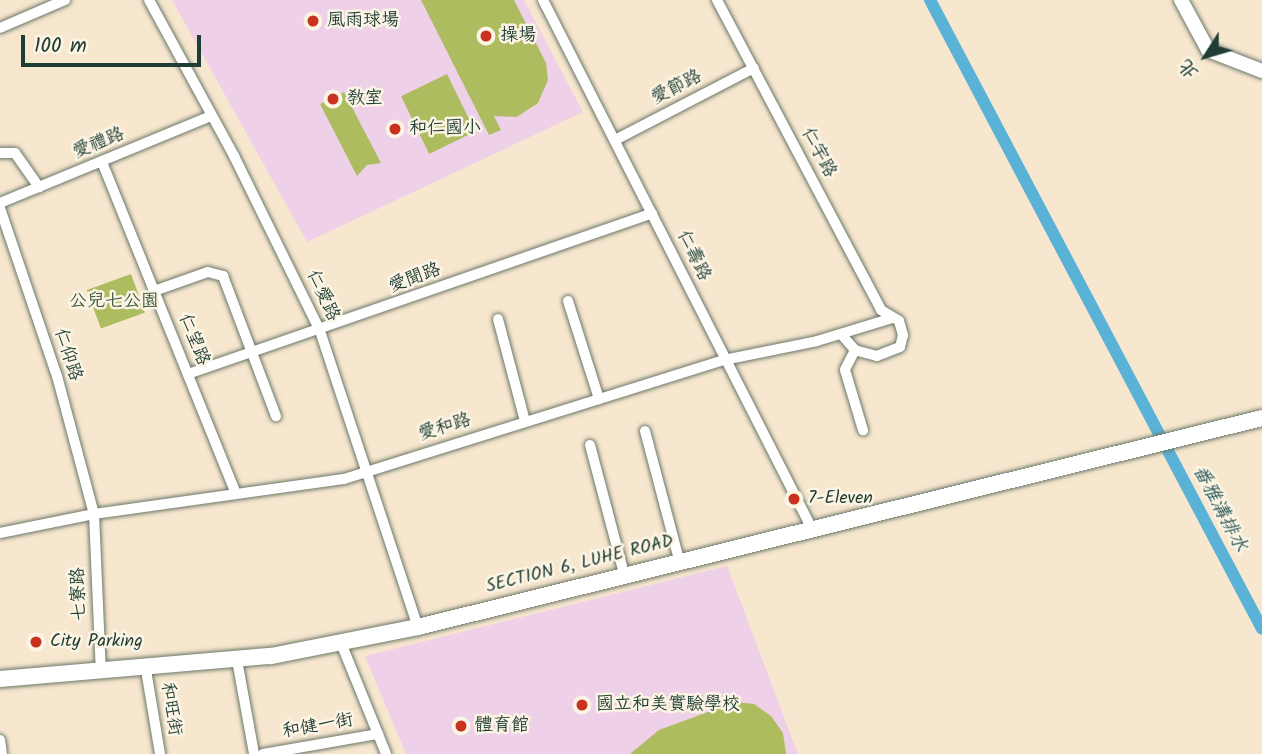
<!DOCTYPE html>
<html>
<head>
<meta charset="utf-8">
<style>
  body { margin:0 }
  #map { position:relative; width:1262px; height:754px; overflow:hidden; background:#f8e7cf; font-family:Kalam,"LXGW WenKai TC",sans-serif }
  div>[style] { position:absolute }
  .built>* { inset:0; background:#eed0e8 }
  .green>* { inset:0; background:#adbc5f; transform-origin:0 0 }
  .canal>* { height:12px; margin:-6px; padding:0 6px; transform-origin:6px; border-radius:6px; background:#5ab2d7 }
  .roads { filter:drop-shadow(0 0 2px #6b786a) drop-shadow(0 0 2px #6b786a) }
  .minor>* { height:10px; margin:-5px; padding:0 5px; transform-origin:5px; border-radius:5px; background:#fff }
  .tertiary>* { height:14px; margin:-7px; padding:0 7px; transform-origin:7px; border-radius:7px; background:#fff }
  .secondary>* { height:16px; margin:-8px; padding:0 8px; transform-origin:8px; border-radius:8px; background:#fff }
  .dots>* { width:19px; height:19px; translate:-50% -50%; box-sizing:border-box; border:4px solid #fcf5e5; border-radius:50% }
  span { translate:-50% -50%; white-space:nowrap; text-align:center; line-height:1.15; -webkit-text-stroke:5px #fcf5e5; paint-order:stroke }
  .poi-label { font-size:18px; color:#1f3d34 }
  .left { translate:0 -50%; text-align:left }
  .street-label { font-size:18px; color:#1f3d34 }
  .park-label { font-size:18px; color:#425d3f }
  .water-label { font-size:19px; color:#2e5a5d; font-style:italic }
  .north { position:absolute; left:1171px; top:21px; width:70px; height:70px; -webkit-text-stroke:5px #fcf5e5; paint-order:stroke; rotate:233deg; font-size:19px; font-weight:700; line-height:28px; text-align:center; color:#1f3d34 }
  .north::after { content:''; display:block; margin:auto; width:24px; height:32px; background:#1f3d34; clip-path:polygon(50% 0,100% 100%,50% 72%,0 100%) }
  .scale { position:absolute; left:21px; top:35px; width:180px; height:32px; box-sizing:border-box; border:4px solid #1f3d34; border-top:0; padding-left:9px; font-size:21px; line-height:24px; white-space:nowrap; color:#1f3d34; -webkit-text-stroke:5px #fcf5e5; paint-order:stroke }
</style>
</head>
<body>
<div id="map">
  <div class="built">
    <div style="clip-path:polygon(172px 0,524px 0,583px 112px,307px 242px)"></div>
    <div style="clip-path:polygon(727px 566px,798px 754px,406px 754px,365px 656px)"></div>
  </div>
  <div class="green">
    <div style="clip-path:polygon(421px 0,514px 0,546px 63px,548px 80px,538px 103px,517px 117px,494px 116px,501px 130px,489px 135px)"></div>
    <div style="left:447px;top:74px;width:64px;height:51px;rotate:64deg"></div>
    <div style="clip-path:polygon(344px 92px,381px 163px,367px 165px,357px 176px,320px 104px)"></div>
    <div style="left:131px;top:274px;width:41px;height:47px;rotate:70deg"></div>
    <div style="clip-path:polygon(735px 702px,754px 704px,771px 716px,783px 733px,786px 754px,630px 754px,659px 730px)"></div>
  </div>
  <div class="canal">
    <div style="left:930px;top:0;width:711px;rotate:62.17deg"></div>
  </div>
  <div class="roads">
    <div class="minor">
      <div style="left:149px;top:0;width:178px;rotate:61.4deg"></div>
      <div style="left:234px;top:156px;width:195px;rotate:63.8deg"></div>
      <div style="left:320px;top:331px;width:312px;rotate:71.7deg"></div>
      <div style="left:543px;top:0;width:591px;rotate:63.04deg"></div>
      <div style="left:717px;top:0;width:351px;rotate:62.1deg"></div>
      <div style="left:881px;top:310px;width:21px;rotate:31deg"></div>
      <div style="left:899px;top:321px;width:15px;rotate:74deg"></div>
      <div style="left:903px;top:335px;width:12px;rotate:104deg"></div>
      <div style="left:900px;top:347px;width:25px;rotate:159deg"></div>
      <div style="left:877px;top:356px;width:23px;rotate:-165deg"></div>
      <div style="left:855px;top:350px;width:20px;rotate:-131deg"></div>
      <div style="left:0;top:28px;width:71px;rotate:-23.3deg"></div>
      <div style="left:617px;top:139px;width:154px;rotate:-27.4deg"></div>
      <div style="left:0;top:153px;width:15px"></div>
      <div style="left:15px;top:153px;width:42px;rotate:54.8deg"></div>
      <div style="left:102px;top:162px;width:357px;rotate:68deg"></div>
      <div style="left:0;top:203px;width:228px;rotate:-22.4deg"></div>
      <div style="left:0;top:208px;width:177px;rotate:71.3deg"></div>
      <div style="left:57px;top:376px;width:143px;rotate:75deg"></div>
      <div style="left:94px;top:514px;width:158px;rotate:87.5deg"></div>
      <div style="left:154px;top:291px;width:57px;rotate:-19.4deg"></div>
      <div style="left:208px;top:272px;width:16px;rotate:15deg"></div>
      <div style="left:223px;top:276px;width:150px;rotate:69.3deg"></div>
      <div style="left:568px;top:301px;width:103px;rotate:72.4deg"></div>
      <div style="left:498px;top:319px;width:106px;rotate:75.2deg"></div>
      <div style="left:855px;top:350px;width:22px;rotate:117deg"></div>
      <div style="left:845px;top:370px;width:63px;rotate:73.3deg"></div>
      <div style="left:188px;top:374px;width:491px;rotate:-19.1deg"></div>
      <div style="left:645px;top:431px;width:133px;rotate:75.2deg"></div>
      <div style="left:590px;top:445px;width:133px;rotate:75.2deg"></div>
      <div style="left:0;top:533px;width:96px;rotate:-11.4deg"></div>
      <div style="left:94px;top:514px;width:252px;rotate:-8deg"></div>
      <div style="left:344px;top:479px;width:398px;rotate:-17.4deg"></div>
      <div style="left:724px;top:360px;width:95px;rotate:-11.5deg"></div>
      <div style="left:817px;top:341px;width:78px;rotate:-17deg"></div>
      <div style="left:341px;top:643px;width:120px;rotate:67.9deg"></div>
      <div style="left:237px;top:660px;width:96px;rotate:79.7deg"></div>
      <div style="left:146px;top:670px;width:85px;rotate:80.5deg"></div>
      <div style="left:0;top:740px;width:14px;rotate:82deg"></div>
      <div style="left:263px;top:754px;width:117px;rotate:-9.9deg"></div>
    </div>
    <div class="tertiary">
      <div style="left:1181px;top:0;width:57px;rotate:61.6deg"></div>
      <div style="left:1208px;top:50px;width:58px;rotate:21.3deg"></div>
    </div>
    <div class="secondary">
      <div style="left:0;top:679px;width:272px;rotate:-4.9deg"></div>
      <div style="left:271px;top:656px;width:150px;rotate:-11.2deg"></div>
      <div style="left:418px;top:627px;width:869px;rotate:-13.91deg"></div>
    </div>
  </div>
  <div class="dots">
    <div style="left:313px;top:21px;background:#c8321e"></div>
    <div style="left:486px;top:36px;background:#c8321e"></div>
    <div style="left:333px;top:99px;background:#c8321e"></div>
    <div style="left:395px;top:129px;background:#c8321e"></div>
    <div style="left:794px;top:499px;background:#c8321e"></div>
    <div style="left:36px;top:642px;background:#c8321e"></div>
    <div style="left:582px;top:705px;background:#c8321e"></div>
    <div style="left:461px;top:726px;background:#c8321e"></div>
  </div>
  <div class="poi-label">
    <span class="left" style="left:327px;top:21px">風雨球場</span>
    <span class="left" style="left:500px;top:36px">操場</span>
    <span class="left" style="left:347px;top:99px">教室</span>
    <span class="left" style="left:409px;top:129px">和仁國小</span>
    <span class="left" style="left:808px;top:499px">7-Eleven</span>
    <span class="left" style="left:50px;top:642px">City Parking</span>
    <span class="left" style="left:596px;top:705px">國立和美實驗學校</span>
    <span class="left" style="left:475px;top:726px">體育館</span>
  </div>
  <div class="street-label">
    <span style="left:677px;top:88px;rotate:-27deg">愛節路</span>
    <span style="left:99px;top:144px;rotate:-22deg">愛禮路</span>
    <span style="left:818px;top:153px;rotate:62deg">仁宇路</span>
    <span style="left:693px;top:256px;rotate:64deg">仁壽路</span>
    <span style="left:415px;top:279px;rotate:-20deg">愛聞路</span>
    <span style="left:322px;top:296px;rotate:65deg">仁愛路</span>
    <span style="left:193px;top:340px;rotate:68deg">仁望路</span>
    <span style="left:67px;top:355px;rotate:72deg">仁仰路</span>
    <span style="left:445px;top:428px;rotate:-17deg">愛和路</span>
    <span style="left:580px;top:565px;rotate:-14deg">SECTION 6, LUHE ROAD</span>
    <span style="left:80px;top:594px;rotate:-92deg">七寮路</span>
    <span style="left:170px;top:709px;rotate:81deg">和旺街</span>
    <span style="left:318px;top:727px;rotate:-10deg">和健一街</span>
  </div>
  <div class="park-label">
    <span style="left:114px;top:302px">公兒七公園</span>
  </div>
  <div class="water-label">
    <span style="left:1219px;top:509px;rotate:62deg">番雅溝排水</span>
  </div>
  <div class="north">北</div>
  <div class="scale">100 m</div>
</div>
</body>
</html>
